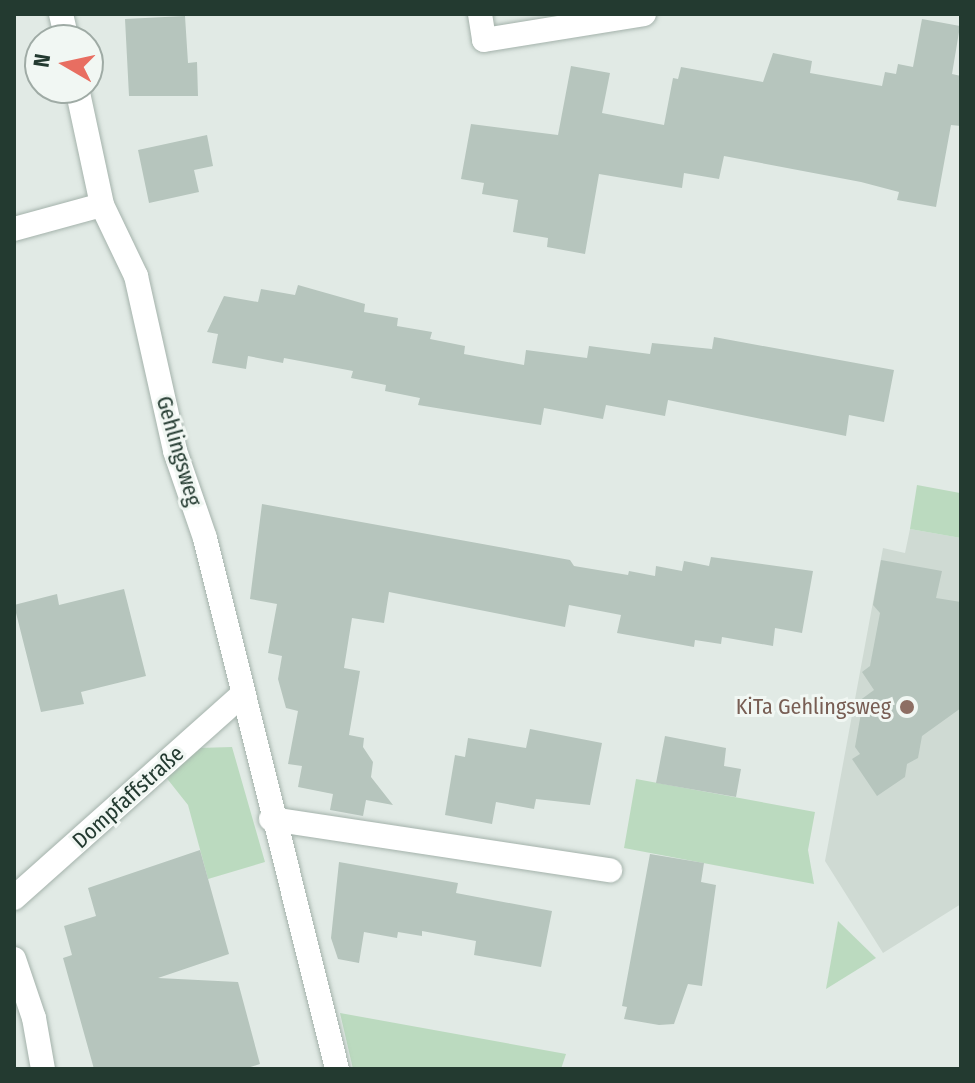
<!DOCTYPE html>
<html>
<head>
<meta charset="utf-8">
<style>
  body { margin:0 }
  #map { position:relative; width:975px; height:1083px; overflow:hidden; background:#e1eae5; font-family:"Fira Sans Condensed",sans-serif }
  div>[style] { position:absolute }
  .built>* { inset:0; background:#cfdad3 }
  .green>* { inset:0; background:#bbdabf }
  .building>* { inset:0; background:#b6c5bd }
  .roads { filter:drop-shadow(0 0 2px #a4b2ab) drop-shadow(0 0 2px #a4b2ab) }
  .street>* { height:24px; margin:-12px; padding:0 12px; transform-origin:12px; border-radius:12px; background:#fff }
  .dots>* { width:22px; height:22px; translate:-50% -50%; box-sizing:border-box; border:4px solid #f1f7f3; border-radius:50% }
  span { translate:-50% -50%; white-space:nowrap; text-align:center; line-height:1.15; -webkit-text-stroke:6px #f1f7f3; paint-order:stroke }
  .street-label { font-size:22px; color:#233a30 }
  .education-label { font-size:22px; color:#785e54 }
  .right { translate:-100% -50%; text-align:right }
  .frame { position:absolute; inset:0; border:16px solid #233a30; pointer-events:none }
  .north { position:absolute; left:24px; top:24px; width:80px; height:80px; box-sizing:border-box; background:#f1f7f3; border:2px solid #9faba5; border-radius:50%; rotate:279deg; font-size:22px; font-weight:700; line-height:32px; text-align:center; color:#233a30 }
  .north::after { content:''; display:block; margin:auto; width:28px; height:36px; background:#e86e61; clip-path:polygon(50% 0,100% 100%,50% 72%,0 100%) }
</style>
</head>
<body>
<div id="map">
  <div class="built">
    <div style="clip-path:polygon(910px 529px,961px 538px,961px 904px,883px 953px,825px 861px,883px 548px,905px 553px)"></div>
  </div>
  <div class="green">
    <div style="clip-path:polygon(917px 485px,960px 493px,961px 538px,910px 529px)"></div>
    <div style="clip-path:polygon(232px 747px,265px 862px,208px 879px,188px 805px,165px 776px,198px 748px)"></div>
    <div style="clip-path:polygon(636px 779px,815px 812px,808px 850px,814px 884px,624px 848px)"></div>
    <div style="clip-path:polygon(838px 921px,876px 958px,826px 989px)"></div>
    <div style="clip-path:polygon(340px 1013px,566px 1054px,561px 1069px,353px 1069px)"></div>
  </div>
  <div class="building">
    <div style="clip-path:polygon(185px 16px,188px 63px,197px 62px,198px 96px,129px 96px,125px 19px)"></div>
    <div style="clip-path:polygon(922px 19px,960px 26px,952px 74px,961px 76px,961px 126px,951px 125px,936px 207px,897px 200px,899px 192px,861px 182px,724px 156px,719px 179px,684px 173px,682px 188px,599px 174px,585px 254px,547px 247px,548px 238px,513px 232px,518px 200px,482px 194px,484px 183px,461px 179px,471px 124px,558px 135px,571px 66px,610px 73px,602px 113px,664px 125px,673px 78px,678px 79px,681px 67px,763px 82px,773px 53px,812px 61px,810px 73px,882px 86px,885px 72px,896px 74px,898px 64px,913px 67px)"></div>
    <div style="clip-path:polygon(207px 135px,213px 166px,194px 170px,199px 192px,149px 203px,138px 150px)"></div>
    <div style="clip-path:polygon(298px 285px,365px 304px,364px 312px,398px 318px,397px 326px,432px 332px,430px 339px,465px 346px,464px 354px,524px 365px,526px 350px,587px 358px,589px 346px,650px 354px,652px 343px,712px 349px,714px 337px,894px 370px,884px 422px,849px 415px,846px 436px,668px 400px,665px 416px,606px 405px,603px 419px,544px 408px,541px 425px,418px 405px,420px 398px,385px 391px,386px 385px,351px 378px,353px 371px,284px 358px,283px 363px,248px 356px,246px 369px,212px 363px,218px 334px,207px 332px,224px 296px,258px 302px,261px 289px,295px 295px)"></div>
    <div style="clip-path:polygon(262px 504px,570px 560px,574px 566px,628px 575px,629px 571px,655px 576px,656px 566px,682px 571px,684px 561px,709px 566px,711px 557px,813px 571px,802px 633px,775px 628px,773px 646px,722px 637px,721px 644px,695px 640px,694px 647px,617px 633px,621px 615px,569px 605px,565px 627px,389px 592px,384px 623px,352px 618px,344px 668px,360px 671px,349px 735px,364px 738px,363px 747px,373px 762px,371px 777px,393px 805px,366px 800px,363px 816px,330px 810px,333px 794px,298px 787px,302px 766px,288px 764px,298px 711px,286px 708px,278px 679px,282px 656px,268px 653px,277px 604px,250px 599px)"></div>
    <div style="clip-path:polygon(881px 560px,942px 571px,936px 598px,961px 602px,961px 708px,922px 736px,918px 758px,907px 764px,905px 777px,877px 796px,852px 759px,860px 754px,855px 747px,861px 713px,855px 704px,874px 690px,862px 672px,870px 666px,880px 613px,873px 605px)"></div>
    <div style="clip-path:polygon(124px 589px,146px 676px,81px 692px,84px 704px,41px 712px,14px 605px,57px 594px,59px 605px)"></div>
    <div style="clip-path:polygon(530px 729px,602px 743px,590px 805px,536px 799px,534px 809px,496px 802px,492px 824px,445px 815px,455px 755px,465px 757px,468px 738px,526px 748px)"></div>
    <div style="clip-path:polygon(665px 736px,726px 748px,724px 766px,741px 769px,736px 797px,656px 783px)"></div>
    <div style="clip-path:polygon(200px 850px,229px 954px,158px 978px,238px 982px,260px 1064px,244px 1069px,94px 1069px,63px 958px,72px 955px,64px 926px,96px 916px,88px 888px)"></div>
    <div style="clip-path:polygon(650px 854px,704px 863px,701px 882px,716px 885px,702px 986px,688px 984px,674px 1024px,659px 1025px,624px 1019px,627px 1007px,622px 1006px)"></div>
    <div style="clip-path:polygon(339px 862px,458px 883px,456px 893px,552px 911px,541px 967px,474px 955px,476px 941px,422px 931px,422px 936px,398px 932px,397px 938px,364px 932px,359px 963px,338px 959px,331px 938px)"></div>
  </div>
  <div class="roads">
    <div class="street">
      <div style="left:61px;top:14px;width:27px;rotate:77deg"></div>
      <div style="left:480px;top:14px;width:26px;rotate:81deg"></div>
      <div style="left:484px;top:40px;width:162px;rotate:-9.2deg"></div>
      <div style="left:77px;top:88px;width:120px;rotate:77.9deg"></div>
      <div style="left:102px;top:205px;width:79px;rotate:64.4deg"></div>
      <div style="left:136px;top:276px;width:179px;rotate:77.4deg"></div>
      <div style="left:175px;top:451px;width:92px;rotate:71deg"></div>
      <div style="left:205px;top:538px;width:547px;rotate:76.04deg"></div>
      <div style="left:14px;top:229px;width:91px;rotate:-15.3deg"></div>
      <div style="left:271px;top:819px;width:343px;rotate:8.6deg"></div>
      <div style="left:14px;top:898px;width:305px;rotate:-41.7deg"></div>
      <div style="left:14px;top:959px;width:62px;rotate:71.3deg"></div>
      <div style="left:34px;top:1018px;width:52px;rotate:80deg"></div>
    </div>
  </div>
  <div class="dots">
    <div style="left:907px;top:707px;background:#8d6e63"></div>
  </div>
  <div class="street-label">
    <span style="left:179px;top:451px;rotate:74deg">Gehlingsweg</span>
    <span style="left:128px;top:797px;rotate:-42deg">Dompfaffstraße</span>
  </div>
  <div class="education-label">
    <span class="right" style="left:891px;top:707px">KiTa Gehlingsweg</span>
  </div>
  <div class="frame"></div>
  <div class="north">N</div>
</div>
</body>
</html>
